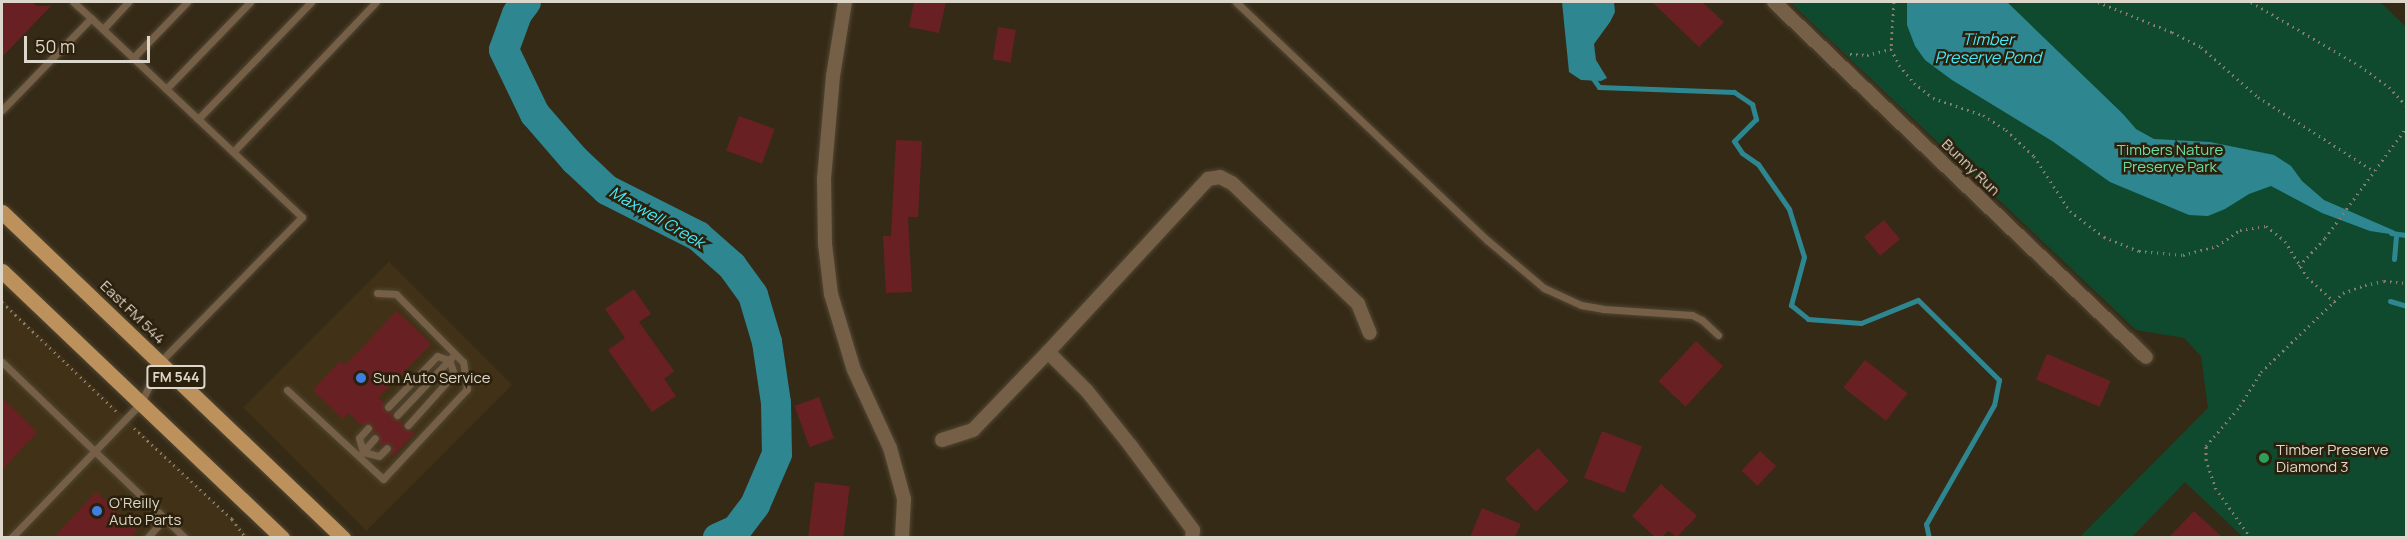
<!DOCTYPE html>
<html>
<head>
<meta charset="utf-8">
<style>
  body { margin:0 }
  #map { position:relative; width:2408px; height:539px; overflow:hidden; background:#352a16; font-family:Manrope,sans-serif }
  div>[style] { position:absolute }
  .built>* { inset:0; background:#413217; transform-origin:0 0 }
  .green>* { inset:0; background:#0f4a2f }
  .water>* { inset:0; background:#2d8690 }
  .stream>* { height:5px; margin:-2.5px; padding:0 2.5px; transform-origin:2.5px; border-radius:2.5px; background:#2d8690 }
  .river>* { height:30px; margin:-15px; padding:0 15px; transform-origin:15px; border-radius:15px; background:#2d8690 }
  .building>* { inset:0; background:#692022; transform-origin:0 0 }
  .path>* { height:3px; margin-top:-1.5px; transform-origin:0; background:repeating-linear-gradient(90deg,#877d6d 0 1.5px,transparent 0 6px) }
  .roads { filter:drop-shadow(0 0 2px #504633) drop-shadow(0 0 2px #504633) }
  .service>* { height:7px; margin:-3.5px; padding:0 3.5px; transform-origin:3.5px; border-radius:3.5px; background:#755f46 }
  .minor>* { height:14px; margin:-7px; padding:0 7px; transform-origin:7px; border-radius:7px; background:#755f46 }
  .primary>* { height:15px; margin:-7.5px; padding:0 7.5px; transform-origin:7.5px; border-radius:7.5px; background:#bd915b }
  .dots>* { width:16px; height:16px; translate:-50% -50%; box-sizing:border-box; border:3px solid #2b200c; border-radius:50% }
  span { translate:-50% -50%; white-space:nowrap; text-align:center; line-height:1.15; -webkit-text-stroke:5px #2b200c; paint-order:stroke }
  .shield-label span { padding:2px 4px; background:#2b200c; border:2px solid; border-radius:4px; -webkit-text-stroke-width:0 }
  .shield-label { font-size:14px; color:#ddd6ca; font-weight:700 }
  .park-label { font-size:15px; color:#6cdea4 }
  .street-label { font-size:15px; color:#ddd6ca }
  .poi-label { font-size:15px; color:#ddd6ca }
  .left { translate:0 -50%; text-align:left }
  .water-label { font-size:16px; color:#44ecfe; font-style:italic }
  .frame { position:absolute; inset:0; border:3px solid #ddd6ca; pointer-events:none }
  .scale { position:absolute; left:24px; top:36px; width:126px; height:27px; box-sizing:border-box; border:3px solid #ddd6ca; border-top:0; padding-left:8px; font-size:18px; line-height:21px; white-space:nowrap; color:#ddd6ca; -webkit-text-stroke:4px #2b200c; paint-order:stroke }
</style>
</head>
<body>
<div id="map">
  <div class="built">
    <div style="left:389px;top:262px;width:174px;height:206px;rotate:45deg"></div>
    <div style="clip-path:polygon(2px 299px,157px 447px,251px 537px,2px 537px)"></div>
  </div>
  <div class="green">
    <div style="clip-path:polygon(1790px 2px,2380px 2px,2406px 27px,2406px 537px,2243px 537px,2185px 482px,2132px 537px,2080px 537px,2208px 408px,2201px 356px,2184px 338px,2136px 330px)"></div>
  </div>
  <div class="water">
    <div style="clip-path:polygon(1562px 2px,1614px 2px,1615px 12px,1610px 22px,1594px 44px,1596px 60px,1607px 78px,1601px 81px,1581px 80px,1569px 72px)"></div>
    <div style="clip-path:polygon(1907px 2px,2007px 2px,2123px 114px,2136px 129px,2154px 139px,2210px 142px,2274px 155px,2291px 166px,2302px 181px,2324px 200px,2395px 231px,2396px 235px,2370px 231px,2322px 213px,2271px 186px,2249px 194px,2225px 209px,2208px 216px,2189px 215px,2110px 182px,2052px 141px,1952px 80px,1925px 60px,1915px 46px,1907px 25px)"></div>
  </div>
  <div class="stream">
    <div style="left:1592px;top:77px;width:12px;rotate:55deg"></div>
    <div style="left:1599px;top:87px;width:135px;rotate:2.1deg"></div>
    <div style="left:1734px;top:92px;width:22px;rotate:34deg"></div>
    <div style="left:1752px;top:104px;width:16px;rotate:75deg"></div>
    <div style="left:1756px;top:119px;width:31px;rotate:135deg"></div>
    <div style="left:1734px;top:141px;width:14px;rotate:56deg"></div>
    <div style="left:1742px;top:153px;width:19px;rotate:35deg"></div>
    <div style="left:1758px;top:164px;width:55px;rotate:55.4deg"></div>
    <div style="left:1789px;top:209px;width:50px;rotate:72.6deg"></div>
    <div style="left:1804px;top:257px;width:50px;rotate:105.2deg"></div>
    <div style="left:1791px;top:305px;width:22px;rotate:39deg"></div>
    <div style="left:1808px;top:319px;width:53px;rotate:4.3deg"></div>
    <div style="left:1861px;top:323px;width:61px;rotate:-22deg"></div>
    <div style="left:1918px;top:300px;width:114px;rotate:44.6deg"></div>
    <div style="left:1999px;top:380px;width:25px;rotate:101deg"></div>
    <div style="left:1994px;top:405px;width:137px;rotate:119.7deg"></div>
    <div style="left:1926px;top:524px;width:14px;rotate:78deg"></div>
    <div style="left:2391px;top:233px;width:15px;rotate:8deg"></div>
    <div style="left:2394px;top:259px;width:24px;rotate:-85deg"></div>
    <div style="left:2390px;top:301px;width:17px;rotate:17deg"></div>
  </div>
  <div class="river">
    <div style="left:526px;top:2px;width:15px;rotate:127deg"></div>
    <div style="left:517px;top:14px;width:38px;rotate:110deg"></div>
    <div style="left:504px;top:50px;width:71px;rotate:64.2deg"></div>
    <div style="left:535px;top:114px;width:61px;rotate:49deg"></div>
    <div style="left:575px;top:160px;width:44px;rotate:43.2deg"></div>
    <div style="left:607px;top:190px;width:102px;rotate:26.8deg"></div>
    <div style="left:698px;top:236px;width:45px;rotate:41.4deg"></div>
    <div style="left:732px;top:266px;width:36px;rotate:54deg"></div>
    <div style="left:753px;top:295px;width:49px;rotate:73.4deg"></div>
    <div style="left:767px;top:342px;width:62px;rotate:81.6deg"></div>
    <div style="left:776px;top:403px;width:51px;rotate:88.9deg"></div>
    <div style="left:777px;top:454px;width:56px;rotate:113.3deg"></div>
    <div style="left:755px;top:505px;width:31px;rotate:127deg"></div>
    <div style="left:736px;top:530px;width:20px;rotate:156deg"></div>
  </div>
  <div class="building">
    <div style="clip-path:polygon(2px 2px,32px 2px,37px 6px,51px 6px,2px 57px)"></div>
    <div style="clip-path:polygon(914px 2px,946px 2px,939px 33px,909px 27px)"></div>
    <div style="clip-path:polygon(1652px 2px,1702px 2px,1724px 22px,1699px 47px)"></div>
    <div style="left:998px;top:27px;width:18px;height:33px;rotate:9deg"></div>
    <div style="left:739px;top:116px;width:38px;height:37px;rotate:20deg"></div>
    <div style="clip-path:polygon(896px 140px,922px 141px,918px 217px,908px 217px,912px 292px,886px 293px,883px 236px,891px 236px)"></div>
    <div style="left:1884px;top:220px;width:25px;height:26px;rotate:50deg"></div>
    <div style="clip-path:polygon(634px 289px,651px 314px,639px 322px,674px 371px,664px 379px,676px 396px,652px 412px,608px 350px,625px 338px,605px 309px)"></div>
    <div style="clip-path:polygon(397px 311px,431px 344px,378px 398px,384px 403px,385px 411px,392px 411px,393px 419px,400px 419px,404px 429px,415px 433px,393px 456px,390px 453px,393px 449px,391px 444px,382px 445px,379px 442px,379px 434px,370px 434px,374px 429px,371px 423px,367px 423px,362px 426px,349px 413px,343px 419px,313px 390px,340px 361px,345px 365px)"></div>
    <div style="left:1696px;top:341px;width:37px;height:55px;rotate:43deg"></div>
    <div style="left:2047px;top:354px;width:69px;height:28px;rotate:23deg"></div>
    <div style="left:1865px;top:360px;width:54px;height:35px;rotate:38deg"></div>
    <div style="left:819px;top:397px;width:44px;height:26px;rotate:70deg"></div>
    <div style="clip-path:polygon(2px 398px,37px 432px,2px 470px)"></div>
    <div style="left:1602px;top:431px;width:43px;height:50px;rotate:21deg"></div>
    <div style="left:1538px;top:448px;width:45px;height:45px;rotate:47deg"></div>
    <div style="left:1760px;top:451px;width:22px;height:27px;rotate:43deg"></div>
    <div style="left:815px;top:482px;width:35px;height:55px;rotate:7deg"></div>
    <div style="clip-path:polygon(1661px 484px,1697px 516px,1677px 537px,1668px 531px,1662px 537px,1655px 537px,1632px 516px)"></div>
    <div style="clip-path:polygon(96px 492px,137px 530px,130px 537px,54px 537px)"></div>
    <div style="clip-path:polygon(1482px 508px,1521px 524px,1515px 537px,1470px 537px)"></div>
    <div style="clip-path:polygon(2194px 511px,2222px 537px,2169px 537px)"></div>
  </div>
  <div class="path">
    <div style="left:1894px;top:2px;width:47px;rotate:93.7deg"></div>
    <div style="left:1891px;top:49px;width:18px;rotate:63deg"></div>
    <div style="left:1899px;top:65px;width:23px;rotate:50deg"></div>
    <div style="left:1914px;top:83px;width:24px;rotate:38deg"></div>
    <div style="left:1933px;top:98px;width:53px;rotate:18.8deg"></div>
    <div style="left:1983px;top:115px;width:27px;rotate:33deg"></div>
    <div style="left:2006px;top:130px;width:38px;rotate:43deg"></div>
    <div style="left:2034px;top:156px;width:66px;rotate:56.8deg"></div>
    <div style="left:2070px;top:211px;width:43px;rotate:37.4deg"></div>
    <div style="left:2104px;top:237px;width:38px;rotate:22deg"></div>
    <div style="left:2139px;top:251px;width:44px;rotate:5.2deg"></div>
    <div style="left:2183px;top:255px;width:35px;rotate:-15deg"></div>
    <div style="left:2217px;top:246px;width:28px;rotate:-35deg"></div>
    <div style="left:2240px;top:230px;width:26px;rotate:-9deg"></div>
    <div style="left:2266px;top:226px;width:24px;rotate:38deg"></div>
    <div style="left:2285px;top:241px;width:42px;rotate:58.6deg"></div>
    <div style="left:2307px;top:277px;width:38px;rotate:42deg"></div>
    <div style="left:2098px;top:2px;width:80px;rotate:22.1deg"></div>
    <div style="left:2172px;top:32px;width:33px;rotate:27deg"></div>
    <div style="left:2201px;top:47px;width:76px;rotate:41.3deg"></div>
    <div style="left:2258px;top:97px;width:138px;rotate:32.5deg"></div>
    <div style="left:2251px;top:2px;width:126px;rotate:30.4deg"></div>
    <div style="left:2360px;top:66px;width:36px;rotate:36deg"></div>
    <div style="left:2389px;top:87px;width:25px;rotate:47deg"></div>
    <div style="left:1850px;top:54px;width:17px;rotate:3deg"></div>
    <div style="left:1867px;top:55px;width:25px;rotate:-14deg"></div>
    <div style="left:2299px;top:266px;width:38px;rotate:-47deg"></div>
    <div style="left:2325px;top:238px;width:137px;rotate:-53.6deg"></div>
    <div style="left:2px;top:302px;width:161px;rotate:43.7deg"></div>
    <div style="left:134px;top:428px;width:134px;rotate:42.9deg"></div>
    <div style="left:232px;top:519px;width:24px;rotate:54deg"></div>
    <div style="left:2251px;top:538px;width:60px;rotate:-125.5deg"></div>
    <div style="left:2216px;top:489px;width:31px;rotate:-109deg"></div>
    <div style="left:2206px;top:460px;width:14px;rotate:-90deg"></div>
    <div style="left:2206px;top:446px;width:52px;rotate:-49.6deg"></div>
    <div style="left:2240px;top:406px;width:40px;rotate:-58deg"></div>
    <div style="left:2261px;top:372px;width:114px;rotate:-43.9deg"></div>
    <div style="left:2343px;top:293px;width:23px;rotate:-20deg"></div>
    <div style="left:2365px;top:285px;width:19px;rotate:-12deg"></div>
    <div style="left:2384px;top:281px;width:22px;rotate:5deg"></div>
  </div>
  <div class="roads">
    <div class="service">
      <div style="left:1236px;top:2px;width:346px;rotate:43.5deg"></div>
      <div style="left:1487px;top:240px;width:75px;rotate:40.1deg"></div>
      <div style="left:1544px;top:288px;width:41px;rotate:24.7deg"></div>
      <div style="left:1581px;top:305px;width:22px;rotate:10deg"></div>
      <div style="left:1603px;top:309px;width:89px;rotate:3.9deg"></div>
      <div style="left:1692px;top:315px;width:11px;rotate:27deg"></div>
      <div style="left:1702px;top:320px;width:22px;rotate:43deg"></div>
      <div style="left:103px;top:29px;width:37px;rotate:-47deg"></div>
      <div style="left:133px;top:58px;width:78px;rotate:-46deg"></div>
      <div style="left:166px;top:89px;width:121px;rotate:-46deg"></div>
      <div style="left:2px;top:110px;width:128px;rotate:-45.9deg"></div>
      <div style="left:91px;top:18px;width:24px;rotate:-138deg"></div>
      <div style="left:198px;top:119px;width:163px;rotate:-46deg"></div>
      <div style="left:233px;top:152px;width:207px;rotate:-46.4deg"></div>
      <div style="left:2px;top:362px;width:254px;rotate:43.9deg"></div>
      <div style="left:287px;top:390px;width:131px;rotate:42.8deg"></div>
      <div style="left:383px;top:479px;width:123px;rotate:-47deg"></div>
      <div style="left:467px;top:389px;width:27px;rotate:-98deg"></div>
      <div style="left:463px;top:362px;width:95px;rotate:-134.6deg"></div>
      <div style="left:396px;top:294px;width:19px;rotate:-177deg"></div>
      <div style="left:388px;top:407px;width:71px;rotate:-46.1deg"></div>
      <div style="left:437px;top:356px;width:13px;rotate:18deg"></div>
      <div style="left:449px;top:360px;width:15px;rotate:70deg"></div>
      <div style="left:454px;top:374px;width:69px;rotate:132deg"></div>
      <div style="left:397px;top:415px;width:79px;rotate:-46.5deg"></div>
      <div style="left:368px;top:428px;width:13px;rotate:132deg"></div>
      <div style="left:359px;top:438px;width:15px;rotate:74deg"></div>
      <div style="left:363px;top:452px;width:16px;rotate:14deg"></div>
      <div style="left:379px;top:456px;width:11px;rotate:-45deg"></div>
      <div style="left:361px;top:454px;width:21px;rotate:-49deg"></div>
      <div style="left:11px;top:538px;width:187px;rotate:-46.1deg"></div>
      <div style="left:141px;top:403px;width:45px;rotate:-65.1deg"></div>
      <div style="left:160px;top:362px;width:203px;rotate:-45.6deg"></div>
      <div style="left:302px;top:217px;width:290px;rotate:-136.7deg"></div>
      <div style="left:147px;top:538px;width:27px;rotate:-48deg"></div>
    </div>
    <div class="minor">
      <div style="left:845px;top:2px;width:75px;rotate:99.2deg"></div>
      <div style="left:833px;top:76px;width:103px;rotate:95deg"></div>
      <div style="left:824px;top:179px;width:65px;rotate:89.1deg"></div>
      <div style="left:825px;top:244px;width:50px;rotate:83.2deg"></div>
      <div style="left:831px;top:294px;width:79px;rotate:73.2deg"></div>
      <div style="left:854px;top:370px;width:86px;rotate:65.2deg"></div>
      <div style="left:890px;top:448px;width:53px;rotate:74.6deg"></div>
      <div style="left:904px;top:499px;width:39px;rotate:93deg"></div>
      <div style="left:1774px;top:2px;width:514px;rotate:43.66deg"></div>
      <div style="left:1048px;top:352px;width:236px;rotate:-47.2deg"></div>
      <div style="left:1208px;top:179px;width:12px;rotate:-9deg"></div>
      <div style="left:1220px;top:177px;width:13px;rotate:27deg"></div>
      <div style="left:1232px;top:183px;width:175px;rotate:43.8deg"></div>
      <div style="left:1358px;top:304px;width:31px;rotate:68deg"></div>
      <div style="left:942px;top:440px;width:33px;rotate:-18deg"></div>
      <div style="left:973px;top:430px;width:108px;rotate:-46.1deg"></div>
      <div style="left:1048px;top:352px;width:55px;rotate:45deg"></div>
      <div style="left:1087px;top:391px;width:69px;rotate:51.5deg"></div>
      <div style="left:1130px;top:445px;width:106px;rotate:53.5deg"></div>
      <div style="left:1193px;top:530px;width:8px;rotate:97deg"></div>
    </div>
    <div class="primary">
      <div style="left:2px;top:212px;width:472px;rotate:43.7deg"></div>
      <div style="left:2px;top:271px;width:387px;rotate:43.6deg"></div>
    </div>
  </div>
  <div class="dots">
    <div style="left:361px;top:378px;background:#3f7fe0"></div>
    <div style="left:2264px;top:458px;background:#2e9e5b"></div>
    <div style="left:97px;top:511px;background:#3f7fe0"></div>
  </div>
  <div class="shield-label">
    <span style="left:176px;top:377px">FM 544</span>
  </div>
  <div class="park-label">
    <span style="left:2170px;top:158px">Timbers Nature<br>Preserve Park</span>
  </div>
  <div class="street-label">
    <span style="left:1971px;top:167px;rotate:44deg">Bunny Run</span>
    <span style="left:133px;top:312px;rotate:44deg">East FM 544</span>
  </div>
  <div class="poi-label">
    <span class="left" style="left:373px;top:378px">Sun Auto Service</span>
    <span class="left" style="left:2276px;top:458px">Timber Preserve<br>Diamond 3</span>
    <span class="left" style="left:109px;top:511px">O'Reilly<br>Auto Parts</span>
  </div>
  <div class="water-label">
    <span style="left:1988px;top:48px">Timber<br>Preserve Pond</span>
    <span style="left:657px;top:217px;rotate:30deg">Maxwell Creek</span>
  </div>
  <div class="frame"></div>
  <div class="scale">50 m</div>
</div>
</body>
</html>
